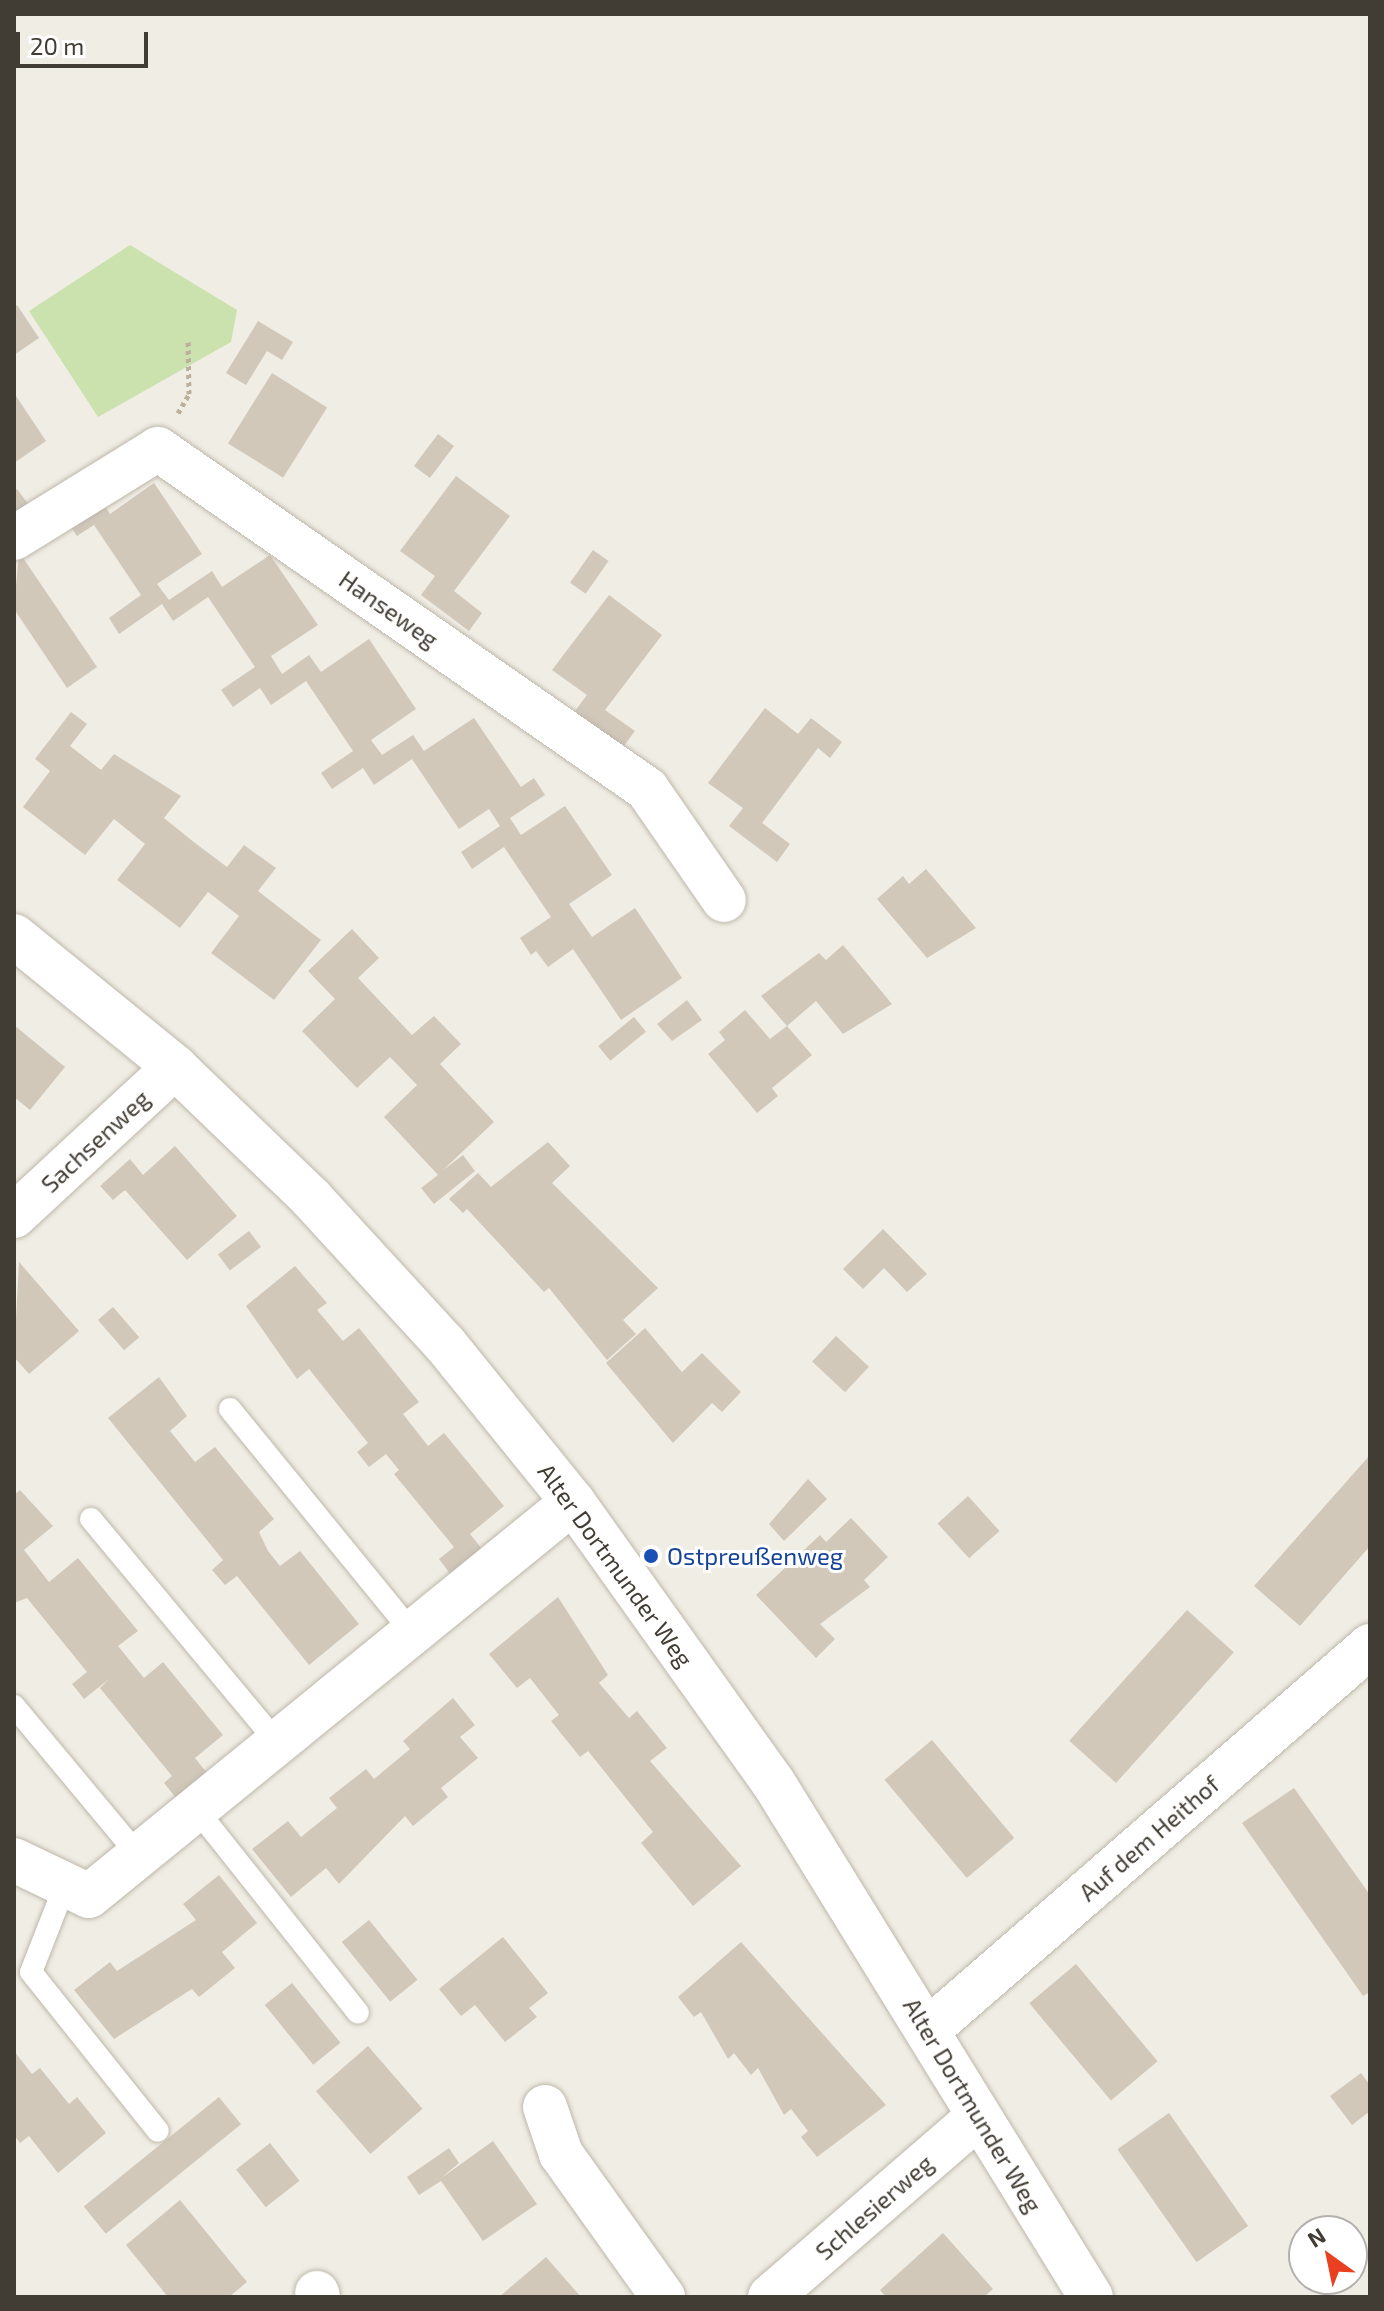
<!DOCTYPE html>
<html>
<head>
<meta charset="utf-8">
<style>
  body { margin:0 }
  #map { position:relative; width:1384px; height:2311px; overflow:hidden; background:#f0ede4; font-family:"Exo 2",sans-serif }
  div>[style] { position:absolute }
  .green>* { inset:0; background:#cbe2af }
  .building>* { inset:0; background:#d1c8ba; transform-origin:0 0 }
  .path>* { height:5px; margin-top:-2.5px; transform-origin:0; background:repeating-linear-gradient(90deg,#bcb09a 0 4px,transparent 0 8px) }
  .roads { filter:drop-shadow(0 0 2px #beb7aa) drop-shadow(0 0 2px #beb7aa) }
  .service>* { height:22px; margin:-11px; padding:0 11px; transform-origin:11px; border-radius:11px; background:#fff }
  .minor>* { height:44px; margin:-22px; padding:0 22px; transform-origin:22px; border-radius:22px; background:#fff }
  .dots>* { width:22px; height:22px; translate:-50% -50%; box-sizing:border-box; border:4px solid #fff; border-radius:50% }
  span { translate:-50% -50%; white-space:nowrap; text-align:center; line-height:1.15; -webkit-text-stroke:6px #fff; paint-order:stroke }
  .street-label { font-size:24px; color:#423d34 }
  .transit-label { font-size:24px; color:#164399 }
  .left { translate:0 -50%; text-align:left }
  .frame { position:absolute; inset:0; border:16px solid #423d34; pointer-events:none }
  .north { position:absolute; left:1288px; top:2215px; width:80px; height:80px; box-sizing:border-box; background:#fff; border:2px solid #b3b1ae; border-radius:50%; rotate:327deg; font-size:22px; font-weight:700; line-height:32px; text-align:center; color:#423d34 }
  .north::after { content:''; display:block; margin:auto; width:28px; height:36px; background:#e94022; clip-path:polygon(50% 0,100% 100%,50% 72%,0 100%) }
  .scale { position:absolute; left:16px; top:32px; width:132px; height:36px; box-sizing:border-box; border:4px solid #423d34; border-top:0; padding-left:10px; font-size:24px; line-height:28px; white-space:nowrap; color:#423d34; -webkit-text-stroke:6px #fff; paint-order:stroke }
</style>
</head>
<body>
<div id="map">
  <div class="green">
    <div style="clip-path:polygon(130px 245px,237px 310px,231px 342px,98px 417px,29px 311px)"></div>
  </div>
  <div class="building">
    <div style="clip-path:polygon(17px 305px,39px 338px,14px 355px,14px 307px)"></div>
    <div style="clip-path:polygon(258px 321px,293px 342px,282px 360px,267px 351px,246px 385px,226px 373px)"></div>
    <div style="left:272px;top:373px;width:65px;height:83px;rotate:32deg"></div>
    <div style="clip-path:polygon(14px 393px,46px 441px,14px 463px)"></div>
    <div style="left:438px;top:434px;width:20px;height:40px;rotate:37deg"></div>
    <div style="clip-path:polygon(456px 476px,510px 516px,454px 591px,482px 613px,469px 631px,421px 595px,435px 576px,400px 551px)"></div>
    <div style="clip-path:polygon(154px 483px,202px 554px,157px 584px,169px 600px,212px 571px,222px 587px,270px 555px,318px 625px,271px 656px,282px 674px,309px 655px,321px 672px,369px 639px,416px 709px,371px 740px,382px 755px,413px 735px,424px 751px,474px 718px,521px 787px,534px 778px,545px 795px,510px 818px,521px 835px,565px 806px,612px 875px,569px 904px,592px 937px,635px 908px,682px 978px,621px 1020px,573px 949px,548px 967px,536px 951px,531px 955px,520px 938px,551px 917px,504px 847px,472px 869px,461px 852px,500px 826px,489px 809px,459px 829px,412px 759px,374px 785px,363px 768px,332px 789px,321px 773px,353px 751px,306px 681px,271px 705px,260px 688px,233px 707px,221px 690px,255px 667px,208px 597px,173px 621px,162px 604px,119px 634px,109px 618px,141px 595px,94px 525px,77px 536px,66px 520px,99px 497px,110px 514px)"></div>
    <div style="clip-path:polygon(17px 489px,29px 505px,14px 515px,14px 491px)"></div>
    <div style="left:593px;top:550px;width:19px;height:40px;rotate:35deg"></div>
    <div style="clip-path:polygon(19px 552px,97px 667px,67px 688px,14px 609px)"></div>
    <div style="clip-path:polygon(609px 595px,662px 635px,605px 710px,635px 731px,623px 747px,575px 711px,587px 695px,552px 670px)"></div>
    <div style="clip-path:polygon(765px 708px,798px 734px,811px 718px,842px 742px,830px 758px,818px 748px,762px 823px,790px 844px,777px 862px,729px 826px,743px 808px,708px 783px)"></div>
    <div style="clip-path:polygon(71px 712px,87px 724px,70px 746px,101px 770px,114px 754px,181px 796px,164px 818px,195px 843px,227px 867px,244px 845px,276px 868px,258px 891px,321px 940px,274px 1000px,211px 953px,239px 916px,208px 892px,180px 928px,117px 880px,145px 844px,114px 819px,85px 855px,23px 807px,50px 771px,35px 759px)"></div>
    <div style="clip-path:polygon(926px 869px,976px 928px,927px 958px,877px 899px,903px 876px,909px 884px)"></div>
    <div style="clip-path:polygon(352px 929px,379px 958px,358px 978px,412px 1035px,434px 1016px,461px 1044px,440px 1064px,494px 1122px,442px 1171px,463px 1155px,475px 1171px,434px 1204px,421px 1188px,438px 1175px,384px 1117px,417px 1085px,390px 1057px,357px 1088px,302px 1031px,335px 999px,308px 971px)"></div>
    <div style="clip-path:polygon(843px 945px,892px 1004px,843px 1034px,816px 1001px,787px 1026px,812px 1055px,772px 1088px,778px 1096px,757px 1113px,708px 1054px,725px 1040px,719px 1032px,745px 1010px,770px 1039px,787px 1026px,761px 996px,819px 953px,826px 960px)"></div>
    <div style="clip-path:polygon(687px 1000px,702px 1020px,672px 1041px,657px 1024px)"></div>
    <div style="left:634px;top:1017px;width:19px;height:46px;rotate:51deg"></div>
    <div style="clip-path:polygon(14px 1025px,65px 1067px,30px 1110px,14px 1097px)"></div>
    <div style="clip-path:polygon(548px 1142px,570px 1166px,552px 1183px,658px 1288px,623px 1320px,636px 1334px,607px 1360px,549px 1288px,544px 1292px,467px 1209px,463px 1213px,449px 1199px,478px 1173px,491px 1187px)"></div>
    <div style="clip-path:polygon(175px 1146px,237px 1216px,187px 1260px,125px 1190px,113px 1200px,100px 1186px,130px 1159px,143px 1175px)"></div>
    <div style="clip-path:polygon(883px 1229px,927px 1274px,907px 1292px,884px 1268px,863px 1289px,843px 1269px)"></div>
    <div style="left:249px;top:1231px;width:20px;height:39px;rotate:53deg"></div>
    <div style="clip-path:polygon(19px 1262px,79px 1331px,29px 1374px,14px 1357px)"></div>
    <div style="clip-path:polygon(295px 1266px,327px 1303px,317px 1310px,343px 1341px,359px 1328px,419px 1402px,403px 1414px,428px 1446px,444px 1433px,504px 1506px,470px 1534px,482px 1549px,451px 1575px,439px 1559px,454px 1547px,394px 1474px,399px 1470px,386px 1454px,369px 1467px,357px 1452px,368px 1443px,309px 1369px,297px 1379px,246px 1306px)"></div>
    <div style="left:113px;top:1307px;width:40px;height:20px;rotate:49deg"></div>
    <div style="clip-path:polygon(645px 1328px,682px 1372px,702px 1353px,741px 1392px,722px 1412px,712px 1403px,673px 1443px,606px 1363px)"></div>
    <div style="left:836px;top:1336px;width:45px;height:35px;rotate:43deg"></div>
    <div style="clip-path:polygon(159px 1377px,187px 1416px,170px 1431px,195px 1462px,215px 1447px,274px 1519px,259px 1532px,268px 1551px,280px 1566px,300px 1551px,359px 1624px,309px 1665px,237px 1576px,225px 1585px,212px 1570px,223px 1560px,108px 1418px)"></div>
    <div style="clip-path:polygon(1370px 1455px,1370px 1546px,1300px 1626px,1254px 1586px)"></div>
    <div style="clip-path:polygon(808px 1479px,827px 1499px,784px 1541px,769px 1524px)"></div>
    <div style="clip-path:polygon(20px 1490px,53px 1526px,24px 1550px,49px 1582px,78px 1558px,138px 1631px,118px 1646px,144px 1678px,163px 1662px,223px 1735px,195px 1758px,207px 1773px,177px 1799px,164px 1783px,172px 1776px,100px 1688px,109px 1679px,84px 1699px,72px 1684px,87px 1672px,27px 1598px,14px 1603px,14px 1495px)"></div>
    <div style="left:968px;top:1496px;width:47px;height:41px;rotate:48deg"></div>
    <div style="clip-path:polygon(851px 1518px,888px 1557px,864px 1580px,870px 1587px,820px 1624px,835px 1639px,816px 1658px,756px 1595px,820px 1535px,826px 1542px)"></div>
    <div style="clip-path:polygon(558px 1597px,608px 1675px,599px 1683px,629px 1718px,637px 1711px,667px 1748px,650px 1761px,741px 1866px,693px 1906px,641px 1843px,653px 1832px,588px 1751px,580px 1757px,551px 1721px,559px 1715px,530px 1678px,517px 1688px,489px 1654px)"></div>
    <div style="left:1187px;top:1610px;width:63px;height:176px;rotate:42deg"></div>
    <div style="clip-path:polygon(453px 1698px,475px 1725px,460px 1737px,478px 1758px,441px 1788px,448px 1797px,413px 1826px,405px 1816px,339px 1884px,326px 1868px,291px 1897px,252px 1849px,288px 1821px,301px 1837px,337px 1808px,329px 1798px,366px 1769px,374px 1779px,410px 1749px,403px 1741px)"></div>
    <div style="left:932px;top:1740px;width:128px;height:62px;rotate:50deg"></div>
    <div style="clip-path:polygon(1294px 1788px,1370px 1895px,1370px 1992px,1363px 1996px,1242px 1823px)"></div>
    <div style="clip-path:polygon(219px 1875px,257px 1923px,222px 1952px,235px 1968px,199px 1997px,192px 1989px,114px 2039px,74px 1990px,110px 1962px,117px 1971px,196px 1920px,183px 1904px)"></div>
    <div style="left:369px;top:1920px;width:77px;height:35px;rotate:51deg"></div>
    <div style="clip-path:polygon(503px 1937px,548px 1993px,529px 2008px,537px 2017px,505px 2042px,475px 2005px,461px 2016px,439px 1989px)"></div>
    <div style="clip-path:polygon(741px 1942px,886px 2105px,817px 2157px,801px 2137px,808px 2131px,791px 2109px,784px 2115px,758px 2068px,751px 2075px,734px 2053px,728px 2059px,701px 2012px,694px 2017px,678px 1997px)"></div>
    <div style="left:1076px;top:1964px;width:127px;height:61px;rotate:50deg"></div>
    <div style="left:292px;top:1983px;width:77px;height:35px;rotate:51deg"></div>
    <div style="left:368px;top:2046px;width:83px;height:69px;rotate:49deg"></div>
    <div style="clip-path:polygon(14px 2051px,32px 2074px,40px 2068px,69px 2104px,77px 2097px,106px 2133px,58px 2173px,29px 2136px,20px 2143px,14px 2135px)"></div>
    <div style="clip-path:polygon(1361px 2073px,1370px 2085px,1370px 2111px,1352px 2125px,1330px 2096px)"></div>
    <div style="left:219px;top:2097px;width:35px;height:174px;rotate:51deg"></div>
    <div style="left:1169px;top:2113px;width:138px;height:63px;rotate:55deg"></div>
    <div style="clip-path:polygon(493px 2141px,537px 2204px,483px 2241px,441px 2181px,419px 2195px,407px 2177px,449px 2148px,459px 2163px,440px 2179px)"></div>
    <div style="left:270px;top:2143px;width:48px;height:43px;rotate:52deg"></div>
    <div style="clip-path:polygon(180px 2200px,247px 2282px,229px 2297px,168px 2297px,126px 2245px)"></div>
    <div style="clip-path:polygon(943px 2233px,993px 2289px,984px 2297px,886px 2297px,880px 2290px)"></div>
    <div style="clip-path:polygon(546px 2257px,581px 2297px,499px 2297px)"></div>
  </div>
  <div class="path">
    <div style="left:178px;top:413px;width:22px;rotate:-60deg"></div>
    <div style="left:189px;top:394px;width:55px;rotate:-91deg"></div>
  </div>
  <div class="roads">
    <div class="service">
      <div style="left:230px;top:1409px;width:288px;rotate:50.8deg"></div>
      <div style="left:91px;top:1519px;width:290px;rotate:50.2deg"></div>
      <div style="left:14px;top:1706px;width:194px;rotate:50.2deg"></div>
      <div style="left:196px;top:1809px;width:260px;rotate:51.5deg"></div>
      <div style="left:64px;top:1888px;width:90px;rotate:111.4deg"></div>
      <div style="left:31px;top:1972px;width:203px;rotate:51.4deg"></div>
    </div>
    <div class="minor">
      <div style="left:14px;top:538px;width:169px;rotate:-31.7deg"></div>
      <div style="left:158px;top:449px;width:596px;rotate:34.81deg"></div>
      <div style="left:647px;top:789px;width:135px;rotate:55.3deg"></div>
      <div style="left:14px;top:936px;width:208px;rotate:39.1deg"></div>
      <div style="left:175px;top:1067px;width:190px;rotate:43.9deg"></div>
      <div style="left:312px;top:1199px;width:197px;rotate:47.5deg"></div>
      <div style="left:445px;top:1344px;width:203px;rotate:51deg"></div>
      <div style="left:573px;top:1502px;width:344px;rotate:54.5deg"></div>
      <div style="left:773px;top:1782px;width:605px;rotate:58.31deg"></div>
      <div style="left:14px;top:1216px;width:219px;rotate:-42.8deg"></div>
      <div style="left:14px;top:1860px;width:83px;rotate:25.6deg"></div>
      <div style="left:89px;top:1896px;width:624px;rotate:-39.15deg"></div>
      <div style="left:928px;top:2030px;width:586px;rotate:-40.98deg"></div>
      <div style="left:545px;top:2107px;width:50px;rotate:71.2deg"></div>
      <div style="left:561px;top:2154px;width:176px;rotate:54.5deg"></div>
      <div style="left:317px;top:2293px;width:4px;rotate:76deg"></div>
      <div style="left:770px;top:2297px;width:274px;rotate:-40.9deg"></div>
    </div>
  </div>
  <div class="dots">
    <div style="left:651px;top:1556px;background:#1a4fb4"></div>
  </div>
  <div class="street-label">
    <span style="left:389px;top:609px;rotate:35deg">Hanseweg</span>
    <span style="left:95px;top:1141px;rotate:-43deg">Sachsenweg</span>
    <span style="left:616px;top:1565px;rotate:54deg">Alter Dortmunder Weg</span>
    <span style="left:1149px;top:1838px;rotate:-41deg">Auf dem Heithof</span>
    <span style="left:973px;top:2105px;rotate:59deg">Alter Dortmunder Weg</span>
    <span style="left:874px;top:2207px;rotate:-41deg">Schlesierweg</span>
  </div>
  <div class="transit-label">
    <span class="left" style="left:667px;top:1556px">Ostpreußenweg</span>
  </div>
  <div class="frame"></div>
  <div class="north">N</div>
  <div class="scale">20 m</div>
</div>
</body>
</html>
